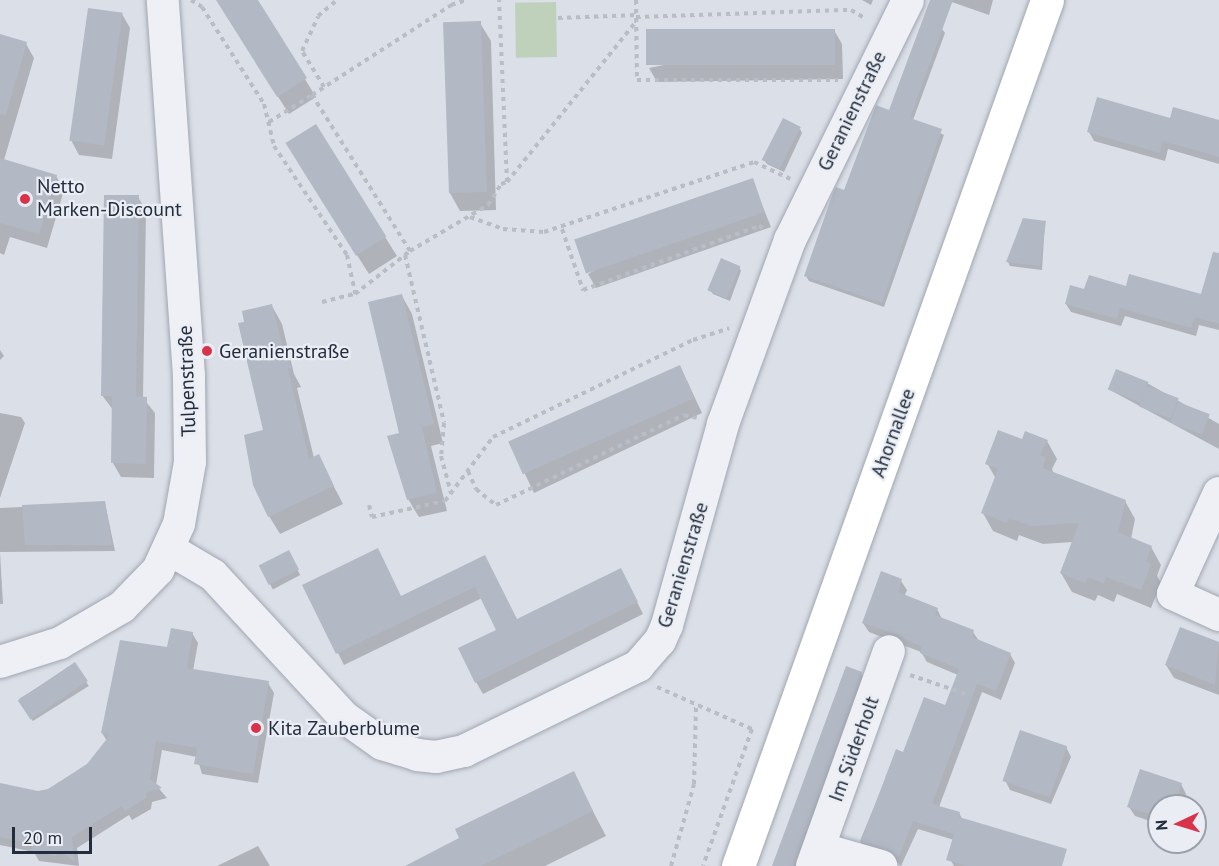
<!DOCTYPE html>
<html>
<head>
<meta charset="utf-8">
<style>
  body { margin:0 }
  #map { position:relative; width:1219px; height:866px; overflow:hidden; background:#dbdfe7; font-family:"PT Sans",sans-serif }
  div>[style] { position:absolute }
  .green>* { inset:0; background:#c0d1bb; transform-origin:0 0 }
  .shadow>* { inset:0; background:#0003; transform-origin:0 0 }
  .building>* { inset:0; background:#b2b8c4; transform-origin:0 0 }
  .path>* { height:4px; margin-top:-2px; transform-origin:0; background:repeating-linear-gradient(90deg,#b9bdc5 0 4.5px,transparent 0 9px) }
  .roads { filter:drop-shadow(0 0 2px #a0a6b1) drop-shadow(0 0 2px #a0a6b1) }
  .minor>* { height:32px; margin:-16px; padding:0 16px; transform-origin:16px; border-radius:16px; background:#eef0f5 }
  .secondary>* { height:33px; margin:-16.5px; padding:0 16.5px; transform-origin:16.5px; border-radius:16.5px; background:#fff }
  .dots>* { width:16px; height:16px; translate:-50% -50%; box-sizing:border-box; border:3px solid #eaeef4; border-radius:50% }
  span { translate:-50% -50%; white-space:nowrap; text-align:center; line-height:1.15; -webkit-text-stroke:4.5px #eaeef4; paint-order:stroke }
  .street-label { font-size:20px; color:#242d3e }
  .poi-label { font-size:20px; color:#242d3e }
  .left { translate:0 -50%; text-align:left }
  .north { position:absolute; left:1147px; top:794px; width:60px; height:60px; box-sizing:border-box; background:#eaeef4; border:2px solid #9ba1ab; border-radius:50%; rotate:266deg; font-size:16px; font-weight:700; line-height:24px; text-align:center; color:#242d3e }
  .north::after { content:''; display:block; margin:auto; width:21px; height:27px; background:#d8334b; clip-path:polygon(50% 0,100% 100%,50% 72%,0 100%) }
  .scale { position:absolute; left:12px; top:827px; width:80px; height:27px; box-sizing:border-box; border:3px solid #242d3e; border-top:0; padding-left:8px; font-size:18px; line-height:21px; white-space:nowrap; color:#242d3e; -webkit-text-stroke:4px #eaeef4; paint-order:stroke }
</style>
</head>
<body>
<div id="map">
  <div class="green">
    <div style="left:556px;top:2px;width:55px;height:41px;rotate:89deg"></div>
  </div>
  <div class="shadow">
    <div style="clip-path:polygon(217px 0,256px 0,316px 97px,289px 114px)"></div>
    <div style="clip-path:polygon(862px 0,873px 0,871px 5px)"></div>
    <div style="clip-path:polygon(946px 0,993px 0,989px 15px)"></div>
    <div style="clip-path:polygon(122px 14px,130px 28px,112px 159px,79px 155px,71px 140px)"></div>
    <div style="clip-path:polygon(445px 23px,480px 23px,491px 41px,496px 210px,460px 211px,450px 193px)"></div>
    <div style="clip-path:polygon(942px 29px,945px 33px,913px 120px,944px 135px,884px 307px,809px 281px,806px 276px,845px 192px)"></div>
    <div style="clip-path:polygon(834px 30px,842px 44px,843px 79px,657px 82px,649px 68px)"></div>
    <div style="clip-path:polygon(0 36px,26px 44px,34px 58px,4px 160px,56px 176px,64px 190px,47px 248px,10px 237px,4px 255px,0 253px)"></div>
    <div style="clip-path:polygon(1171px 120px,1219px 121px,1219px 164px,1168px 149px,1165px 161px,1094px 141px,1089px 132px)"></div>
    <div style="clip-path:polygon(315px 126px,397px 256px,369px 274px,298px 162px)"></div>
    <div style="clip-path:polygon(800px 129px,802px 133px,784px 172px,767px 164px,764px 160px)"></div>
    <div style="clip-path:polygon(752px 180px,771px 227px,596px 288px,588px 274px)"></div>
    <div style="clip-path:polygon(138px 197px,146px 211px,143px 398px,155px 413px,154px 478px,121px 477px,113px 463px,113px 410px,102px 395px)"></div>
    <div style="clip-path:polygon(1045px 222px,1042px 270px,1010px 266px,1008px 262px)"></div>
    <div style="clip-path:polygon(739px 267px,741px 271px,730px 301px,713px 294px,710px 290px)"></div>
    <div style="clip-path:polygon(1127px 288px,1202px 296px,1219px 289px,1219px 330px,1199px 325px,1196px 336px,1125px 316px,1121px 326px,1071px 312px,1066px 304px,1084px 290px)"></div>
    <div style="clip-path:polygon(402px 296px,412px 314px,443px 443px,431px 446px,447px 511px,419px 517px,408px 499px,401px 434px)"></div>
    <div style="clip-path:polygon(272px 306px,282px 324px,294px 374px,301px 387px,297px 388px,314px 458px,318px 456px,343px 504px,280px 534px,269px 516px,264px 431px)"></div>
    <div style="clip-path:polygon(0 350px,4px 356px,0 360px)"></div>
    <div style="clip-path:polygon(687px 381px,702px 413px,534px 493px,512px 447px)"></div>
    <div style="clip-path:polygon(1147px 383px,1219px 424px,1219px 449px,1110px 390px)"></div>
    <div style="clip-path:polygon(0 413px,21px 417px,25px 423px,0 498px)"></div>
    <div style="clip-path:polygon(1023px 441px,1047px 441px,1057px 459px,1052px 469px,1054px 474px,1125px 501px,1135px 519px,1131px 539px,1151px 547px,1161px 565px,1157px 576px,1161px 583px,1151px 608px,1117px 594px,1114px 602px,1098px 595px,1095px 601px,1072px 592px,1061px 573px,1073px 542px,1043px 544px,1019px 535px,1017px 541px,993px 531px,983px 513px,996px 479px,987px 463px)"></div>
    <div style="clip-path:polygon(105px 503px,115px 551px,0 552px,0 508px)"></div>
    <div style="clip-path:polygon(0 552px,3px 604px,0 604px)"></div>
    <div style="left:288px;top:552px;width:26px;height:31px;rotate:62deg"></div>
    <div style="clip-path:polygon(484px 557px,517px 621px,627px 582px,643px 614px,483px 694px,476px 682px,498px 631px,482px 598px,344px 665px,304px 586px,401px 597px)"></div>
    <div style="clip-path:polygon(901px 581px,907px 590px,904px 597px,937px 609px,942px 619px,973px 632px,979px 641px,1010px 654px,1015px 663px,1001px 700px,982px 692px,939px 807px,959px 813px,963px 820px,1057px 866px,954px 866px,949px 857px,954px 840px,918px 829px,901px 866px,893px 858px,865px 850px,860px 841px,897px 751px,904px 753px,945px 707px,958px 675px,927px 662px,921px 652px,869px 632px,863px 623px)"></div>
    <div style="clip-path:polygon(1180px 629px,1219px 644px,1219px 695px,1174px 678px,1166px 665px)"></div>
    <div style="clip-path:polygon(192px 633px,198px 643px,193px 671px,268px 683px,274px 693px,258px 783px,202px 774px,197px 757px,162px 750px,156px 785px,167px 798px,152px 802px,151px 809px,132px 820px,129px 815px,77px 848px,79px 866px,39px 861px,34px 852px,0 845px,0 784px,38px 793px,49px 791px,88px 766px,107px 741px,102px 733px,168px 649px)"></div>
    <div style="left:75px;top:664px;width:26px;height:66px;rotate:58deg"></div>
    <div style="clip-path:polygon(861px 673px,864px 678px,797px 866px,774px 866px)"></div>
    <div style="clip-path:polygon(1066px 747px,1071px 757px,1051px 804px,1010px 790px,1005px 780px)"></div>
    <div style="clip-path:polygon(573px 773px,606px 836px,545px 866px,406px 866px,461px 839px)"></div>
    <div style="clip-path:polygon(1181px 784px,1186px 794px,1182px 806px,1159px 806px,1159px 824px,1135px 816px,1129px 807px)"></div>
    <div style="clip-path:polygon(258px 846px,270px 866px,217px 866px)"></div>
  </div>
  <div class="building">
    <div style="clip-path:polygon(216px 0,258px 0,307px 78px,277px 97px)"></div>
    <div style="clip-path:polygon(930px 0,953px 0,910px 118px,942px 129px,882px 303px,804px 276px,833px 193px,836px 187px,844px 190px,876px 105px,889px 110px)"></div>
    <div style="left:88px;top:8px;width:35px;height:134px;rotate:8deg"></div>
    <div style="left:481px;top:21px;width:171px;height:38px;rotate:88deg"></div>
    <div style="left:835px;top:29px;width:36px;height:189px;rotate:90deg"></div>
    <div style="clip-path:polygon(0 34px,27px 42px,6px 115px,0 114px)"></div>
    <div style="clip-path:polygon(1097px 97px,1170px 118px,1173px 107px,1219px 120px,1219px 157px,1163px 141px,1160px 153px,1087px 132px)"></div>
    <div style="left:783px;top:118px;width:20px;height:47px;rotate:27deg"></div>
    <div style="left:316px;top:124px;width:133px;height:36px;rotate:58deg"></div>
    <div style="clip-path:polygon(0 158px,57px 175px,39px 234px,0 223px)"></div>
    <div style="left:753px;top:178px;width:36px;height:189px;rotate:71deg"></div>
    <div style="clip-path:polygon(104px 195px,139px 195px,136px 396px,147px 397px,146px 464px,111px 463px,112px 396px,101px 396px)"></div>
    <div style="clip-path:polygon(1023px 218px,1046px 221px,1040px 266px,1006px 262px)"></div>
    <div style="clip-path:polygon(1213px 252px,1219px 253px,1219px 324px,1195px 317px,1191px 328px,1120px 308px,1117px 319px,1065px 304px,1070px 285px,1084px 289px,1089px 275px,1126px 286px,1129px 274px,1201px 294px)"></div>
    <div style="left:721px;top:258px;width:21px;height:35px;rotate:23deg"></div>
    <div style="clip-path:polygon(402px 294px,434px 424px,422px 427px,437px 493px,407px 500px,387px 436px,399px 433px,368px 302px)"></div>
    <div style="clip-path:polygon(272px 304px,285px 356px,292px 368px,288px 369px,309px 459px,319px 454px,334px 486px,268px 517px,253px 485px,244px 435px,263px 430px,238px 323px,244px 322px,242px 311px)"></div>
    <div style="left:680px;top:365px;width:36px;height:188px;rotate:66deg"></div>
    <div style="left:1116px;top:369px;width:35px;height:22px;rotate:22deg"></div>
    <div style="left:1147px;top:386px;width:34px;height:22px;rotate:21deg"></div>
    <div style="left:1178px;top:402px;width:34px;height:22px;rotate:21deg"></div>
    <div style="clip-path:polygon(998px 430px,1022px 439px,1025px 431px,1048px 440px,1040px 455px,1046px 457px,1043px 468px,1126px 500px,1118px 532px,1152px 546px,1146px 561px,1151px 564px,1141px 590px,1106px 577px,1104px 584px,1088px 577px,1085px 583px,1060px 573px,1079px 523px,1032px 526px,1009px 518px,1007px 523px,981px 513px,998px 469px,985px 464px)"></div>
    <div style="clip-path:polygon(105px 501px,112px 545px,25px 545px,22px 505px)"></div>
    <div style="clip-path:polygon(378px 548px,401px 596px,485px 555px,517px 619px,621px 568px,638px 602px,475px 683px,458px 648px,496px 630px,475px 587px,336px 654px,302px 585px)"></div>
    <div style="left:289px;top:550px;width:22px;height:34px;rotate:63deg"></div>
    <div style="clip-path:polygon(881px 571px,902px 579px,898px 592px,938px 608px,935px 615px,974px 630px,972px 637px,1011px 653px,996px 691px,977px 684px,932px 804px,960px 812px,958px 821px,959px 817px,1067px 849px,1062px 866px,966px 866px,946px 860px,954px 834px,913px 821px,899px 857px,861px 842px,896px 749px,903px 752px,924px 697px,945px 705px,959px 669px,920px 653px,922px 647px,896px 634px,862px 623px)"></div>
    <div style="clip-path:polygon(1180px 627px,1219px 642px,1215px 685px,1165px 665px)"></div>
    <div style="clip-path:polygon(171px 628px,193px 632px,187px 668px,269px 681px,253px 774px,194px 764px,197px 748px,156px 741px,150px 779px,162px 788px,147px 792px,146px 798px,125px 811px,122px 806px,72px 837px,75px 862px,61px 852px,55px 856px,31px 851px,33px 844px,0 837px,0 783px,38px 791px,48px 789px,87px 764px,110px 735px,101px 733px,120px 640px,167px 647px)"></div>
    <div style="left:75px;top:662px;width:23px;height:69px;rotate:56deg"></div>
    <div style="clip-path:polygon(846px 666px,862px 672px,794px 866px,772px 866px)"></div>
    <div style="left:1020px;top:730px;width:50px;height:54px;rotate:19deg"></div>
    <div style="clip-path:polygon(1140px 769px,1182px 783px,1174px 806px,1159px 806px,1159px 817px,1127px 807px)"></div>
    <div style="clip-path:polygon(574px 771px,593px 811px,481px 866px,405px 866px,459px 838px,455px 829px)"></div>
  </div>
  <div class="path">
    <div style="left:191px;top:0;width:13px;rotate:32deg"></div>
    <div style="left:202px;top:7px;width:115px;rotate:57.4deg"></div>
    <div style="left:264px;top:104px;width:43px;rotate:76.6deg"></div>
    <div style="left:274px;top:146px;width:131px;rotate:56.2deg"></div>
    <div style="left:347px;top:255px;width:40px;rotate:78deg"></div>
    <div style="left:636px;top:0;width:80px;rotate:89.3deg"></div>
    <div style="left:637px;top:80px;width:201px"></div>
    <div style="left:636px;top:17px;width:215px;rotate:-1.9deg"></div>
    <div style="left:851px;top:10px;width:17px;rotate:31deg"></div>
    <div style="left:558px;top:18px;width:78px;rotate:-2.2deg"></div>
    <div style="left:324px;top:87px;width:42px;rotate:-121.4deg"></div>
    <div style="left:302px;top:51px;width:38px;rotate:-65deg"></div>
    <div style="left:318px;top:16px;width:25px;rotate:-40deg"></div>
    <div style="left:269px;top:122px;width:51px;rotate:-32.1deg"></div>
    <div style="left:507px;top:182px;width:204px;rotate:-51.2deg"></div>
    <div style="left:470px;top:217px;width:35px;rotate:20deg"></div>
    <div style="left:503px;top:229px;width:41px;rotate:4.2deg"></div>
    <div style="left:544px;top:232px;width:221px;rotate:-18.4deg"></div>
    <div style="left:754px;top:162px;width:40px;rotate:25deg"></div>
    <div style="left:562px;top:229px;width:65px;rotate:71deg"></div>
    <div style="left:583px;top:290px;width:187px;rotate:-20deg"></div>
    <div style="left:759px;top:226px;width:4px;rotate:27deg"></div>
    <div style="left:410px;top:251px;width:184px;rotate:-122.1deg"></div>
    <div style="left:312px;top:95px;width:166px;rotate:-32.9deg"></div>
    <div style="left:451px;top:5px;width:16px;rotate:-18deg"></div>
    <div style="left:405px;top:255px;width:172px;rotate:76.9deg"></div>
    <div style="left:444px;top:423px;width:33px;rotate:95deg"></div>
    <div style="left:441px;top:456px;width:39px;rotate:75deg"></div>
    <div style="left:322px;top:302px;width:34px;rotate:-14deg"></div>
    <div style="left:355px;top:294px;width:70px;rotate:-38deg"></div>
    <div style="left:410px;top:251px;width:91px;rotate:-30.5deg"></div>
    <div style="left:488px;top:205px;width:25px;rotate:-58deg"></div>
    <div style="left:501px;top:184px;width:6px;rotate:-18deg"></div>
    <div style="left:507px;top:182px;width:182px;rotate:-92.5deg"></div>
    <div style="left:468px;top:471px;width:20px;rotate:66deg"></div>
    <div style="left:476px;top:489px;width:26px;rotate:39deg"></div>
    <div style="left:496px;top:505px;width:208px;rotate:-25.6deg"></div>
    <div style="left:684px;top:415px;width:13px;rotate:13deg"></div>
    <div style="left:369px;top:505px;width:12px;rotate:76deg"></div>
    <div style="left:372px;top:517px;width:75px;rotate:-12.4deg"></div>
    <div style="left:445px;top:501px;width:80px;rotate:-53.1deg"></div>
    <div style="left:493px;top:437px;width:222px;rotate:-25.9deg"></div>
    <div style="left:693px;top:340px;width:38px;rotate:-18deg"></div>
    <div style="left:910px;top:675px;width:62px;rotate:18.7deg"></div>
    <div style="left:657px;top:687px;width:104px;rotate:23.9deg"></div>
    <div style="left:752px;top:729px;width:145px;rotate:109.7deg"></div>
    <div style="left:671px;top:866px;width:85px;rotate:-74.3deg"></div>
    <div style="left:694px;top:784px;width:78px;rotate:-88.5deg"></div>
  </div>
  <div class="roads">
    <div class="minor">
      <div style="left:1219px;top:493px;width:111px;rotate:114.5deg"></div>
      <div style="left:1173px;top:594px;width:51px;rotate:24.5deg"></div>
      <div style="left:169px;top:549px;width:51px;rotate:30.6deg"></div>
      <div style="left:213px;top:575px;width:193px;rotate:47.3deg"></div>
      <div style="left:344px;top:717px;width:47px;rotate:35.4deg"></div>
      <div style="left:382px;top:744px;width:37px;rotate:17deg"></div>
      <div style="left:417px;top:755px;width:19px;rotate:6deg"></div>
      <div style="left:436px;top:757px;width:29px;rotate:-12deg"></div>
      <div style="left:464px;top:751px;width:194px;rotate:-26deg"></div>
      <div style="left:638px;top:666px;width:33px;rotate:-49deg"></div>
      <div style="left:660px;top:641px;width:17px;rotate:-66deg"></div>
      <div style="left:667px;top:625px;width:209px;rotate:-74.4deg"></div>
      <div style="left:723px;top:424px;width:196px;rotate:-70deg"></div>
      <div style="left:790px;top:240px;width:267px;rotate:-63.8deg"></div>
      <div style="left:0;top:662px;width:63px;rotate:-17.6deg"></div>
      <div style="left:60px;top:643px;width:72px;rotate:-30.1deg"></div>
      <div style="left:122px;top:607px;width:52px;rotate:-45.8deg"></div>
      <div style="left:158px;top:570px;width:51px;rotate:-65.5deg"></div>
      <div style="left:179px;top:524px;width:63px;rotate:-79.9deg"></div>
      <div style="left:190px;top:462px;width:86px;rotate:-90.7deg"></div>
      <div style="left:189px;top:376px;width:377px;rotate:-94deg"></div>
      <div style="left:819px;top:848px;width:65px;rotate:16.2deg"></div>
      <div style="left:812px;top:866px;width:228px;rotate:-70.3deg"></div>
    </div>
    <div class="secondary">
      <div style="left:738px;top:866px;width:919px;rotate:-70.36deg"></div>
    </div>
  </div>
  <div class="dots">
    <div style="left:25px;top:199px;background:#d8334b"></div>
    <div style="left:207px;top:351px;background:#d8334b"></div>
    <div style="left:256px;top:728px;background:#d8334b"></div>
  </div>
  <div class="street-label">
    <span style="left:852px;top:111px;rotate:-64deg">Geranienstraße</span>
    <span style="left:187px;top:381px;rotate:-92deg">Tulpenstraße</span>
    <span style="left:893px;top:433px;rotate:-70deg">Ahornallee</span>
    <span style="left:683px;top:565px;rotate:-73deg">Geranienstraße</span>
    <span style="left:854px;top:749px;rotate:-70deg">Im Süderholt</span>
  </div>
  <div class="poi-label">
    <span class="left" style="left:37px;top:198px">Netto<br>Marken-Discount</span>
    <span class="left" style="left:219px;top:351px">Geranienstraße</span>
    <span class="left" style="left:268px;top:728px">Kita Zauberblume</span>
  </div>
  <div class="north">N</div>
  <div class="scale">20 m</div>
</div>
</body>
</html>
